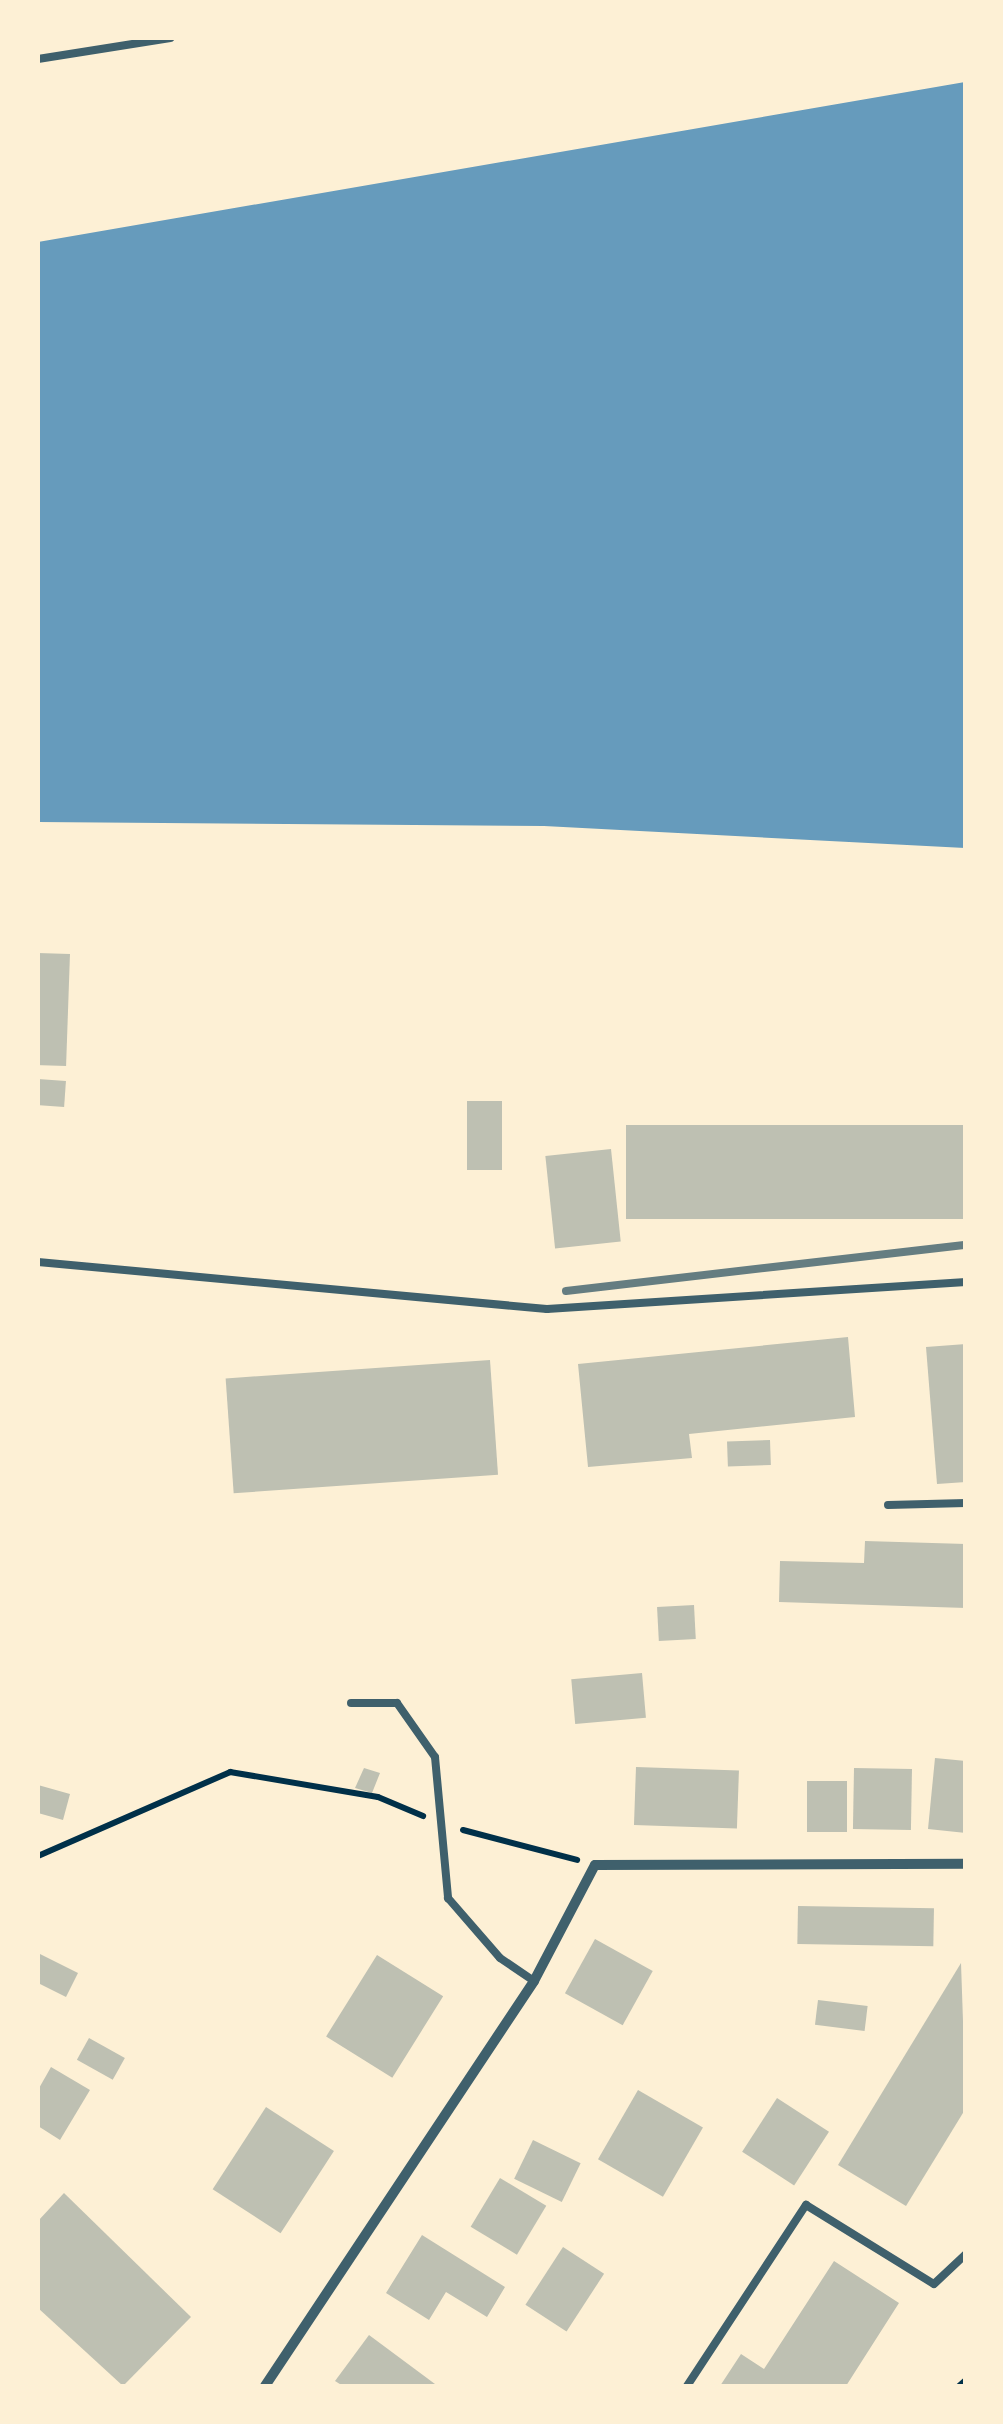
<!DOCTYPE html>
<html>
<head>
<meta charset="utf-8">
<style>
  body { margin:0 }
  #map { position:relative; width:1003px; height:2424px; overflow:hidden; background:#fdf0d5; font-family:Ubuntu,sans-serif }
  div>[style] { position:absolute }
  .water>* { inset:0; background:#669bbc }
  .building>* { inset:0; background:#bec0b2; transform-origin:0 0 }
  .path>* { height:6px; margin:-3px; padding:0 3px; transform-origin:3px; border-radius:3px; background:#003049 }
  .service>* { height:8px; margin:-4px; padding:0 4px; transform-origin:4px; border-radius:4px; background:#3f606c }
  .minor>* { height:10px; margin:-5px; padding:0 5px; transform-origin:5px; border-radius:5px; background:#3f606c }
  .rail>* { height:8px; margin:-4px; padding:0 4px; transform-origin:4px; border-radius:4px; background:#657d81 }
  span { translate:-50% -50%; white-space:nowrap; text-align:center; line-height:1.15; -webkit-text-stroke:10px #fdf0d5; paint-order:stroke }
  .frame { position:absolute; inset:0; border:40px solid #fdf0d5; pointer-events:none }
</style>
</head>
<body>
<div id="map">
  <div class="water">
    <div style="clip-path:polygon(965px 82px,965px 848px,544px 826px,38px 822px,38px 242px)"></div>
  </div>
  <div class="building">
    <div style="left:38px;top:953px;width:32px;height:112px;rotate:2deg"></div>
    <div style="left:38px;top:1079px;width:28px;height:26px;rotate:4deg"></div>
    <div style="left:467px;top:1101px;width:35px;height:69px"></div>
    <div style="left:966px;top:1125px;width:94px;height:340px;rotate:90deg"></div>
    <div style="left:611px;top:1149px;width:93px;height:66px;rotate:84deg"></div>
    <div style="clip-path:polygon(848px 1337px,855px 1417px,689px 1434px,692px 1458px,588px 1467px,578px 1364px)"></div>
    <div style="clip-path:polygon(966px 1344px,966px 1482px,937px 1484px,926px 1347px)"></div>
    <div style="left:490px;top:1360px;width:115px;height:265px;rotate:86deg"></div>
    <div style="left:770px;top:1440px;width:25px;height:43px;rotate:88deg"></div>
    <div style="clip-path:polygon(865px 1541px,966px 1544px,966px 1608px,779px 1602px,780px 1561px,864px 1563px)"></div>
    <div style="left:694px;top:1605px;width:34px;height:37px;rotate:87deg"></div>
    <div style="left:642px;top:1673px;width:45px;height:71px;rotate:85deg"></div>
    <div style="clip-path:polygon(935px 1758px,966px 1761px,966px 1833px,928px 1829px)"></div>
    <div style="left:636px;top:1767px;width:103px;height:58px;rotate:2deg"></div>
    <div style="clip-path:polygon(364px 1768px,380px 1773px,372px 1793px,355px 1788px)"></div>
    <div style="left:854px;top:1768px;width:58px;height:61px;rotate:1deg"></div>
    <div style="left:807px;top:1781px;width:40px;height:51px"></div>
    <div style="clip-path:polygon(38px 1785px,70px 1794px,63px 1820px,38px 1813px)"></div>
    <div style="left:798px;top:1906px;width:136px;height:38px;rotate:1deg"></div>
    <div style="left:595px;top:1939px;width:66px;height:62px;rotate:29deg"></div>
    <div style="clip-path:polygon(38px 1953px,78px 1973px,66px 1997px,38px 1983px)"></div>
    <div style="left:377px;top:1955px;width:78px;height:96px;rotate:32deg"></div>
    <div style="clip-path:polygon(961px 1963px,966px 2108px,906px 2206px,838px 2165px)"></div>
    <div style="left:818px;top:2000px;width:50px;height:25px;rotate:7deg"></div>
    <div style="left:89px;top:2038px;width:41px;height:25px;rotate:29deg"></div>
    <div style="clip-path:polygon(51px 2067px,90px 2090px,60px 2140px,38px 2126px,38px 2090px)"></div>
    <div style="left:638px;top:2090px;width:75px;height:80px;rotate:30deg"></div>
    <div style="left:777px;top:2098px;width:62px;height:64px;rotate:33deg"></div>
    <div style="left:266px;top:2107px;width:81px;height:98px;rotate:33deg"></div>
    <div style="left:533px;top:2140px;width:53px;height:43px;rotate:26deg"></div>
    <div style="left:500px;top:2178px;width:54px;height:57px;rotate:31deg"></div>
    <div style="clip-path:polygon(64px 2193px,191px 2317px,123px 2386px,38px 2308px,38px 2221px)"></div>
    <div style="clip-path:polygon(422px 2235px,505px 2287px,487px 2317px,446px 2292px,429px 2320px,386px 2293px)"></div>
    <div style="left:563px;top:2247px;width:49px;height:69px;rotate:33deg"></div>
    <div style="clip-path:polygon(834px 2261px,899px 2303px,846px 2386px,720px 2386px,741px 2354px,764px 2369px)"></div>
    <div style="clip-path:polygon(369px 2335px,435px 2384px,433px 2386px,343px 2386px,335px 2381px)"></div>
  </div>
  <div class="path">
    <div style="left:463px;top:1830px;width:118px;rotate:14.7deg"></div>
    <div style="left:38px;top:1856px;width:210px;rotate:-23.6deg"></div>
    <div style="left:230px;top:1772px;width:150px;rotate:9.6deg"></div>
    <div style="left:378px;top:1797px;width:49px;rotate:22.9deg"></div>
    <div style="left:959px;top:2386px;width:9px;rotate:-41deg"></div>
  </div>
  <div class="service">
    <div style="left:38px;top:59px;width:134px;rotate:-9deg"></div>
    <div style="left:38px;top:1262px;width:511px;rotate:5.28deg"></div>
    <div style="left:547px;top:1309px;width:420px;rotate:-3.7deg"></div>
    <div style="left:888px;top:1505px;width:78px;rotate:-1.5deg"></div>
    <div style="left:351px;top:1703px;width:46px"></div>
    <div style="left:397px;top:1703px;width:66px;rotate:54.9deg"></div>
    <div style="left:435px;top:1757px;width:142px;rotate:84.7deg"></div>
    <div style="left:448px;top:1898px;width:79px;rotate:49.1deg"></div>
    <div style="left:500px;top:1958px;width:41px;rotate:34.1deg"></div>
    <div style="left:687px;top:2386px;width:217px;rotate:-56.7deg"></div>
    <div style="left:806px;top:2205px;width:150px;rotate:31.7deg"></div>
    <div style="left:934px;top:2284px;width:44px;rotate:-43.2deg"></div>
  </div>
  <div class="minor">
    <div style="left:265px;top:2386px;width:486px;rotate:-56.4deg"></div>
    <div style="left:534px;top:1981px;width:131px;rotate:-62.3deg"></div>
    <div style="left:595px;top:1865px;width:371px;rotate:-0.2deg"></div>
  </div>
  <div class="rail">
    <div style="left:566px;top:1291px;width:403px;rotate:-6.6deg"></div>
  </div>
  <div class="frame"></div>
</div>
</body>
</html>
